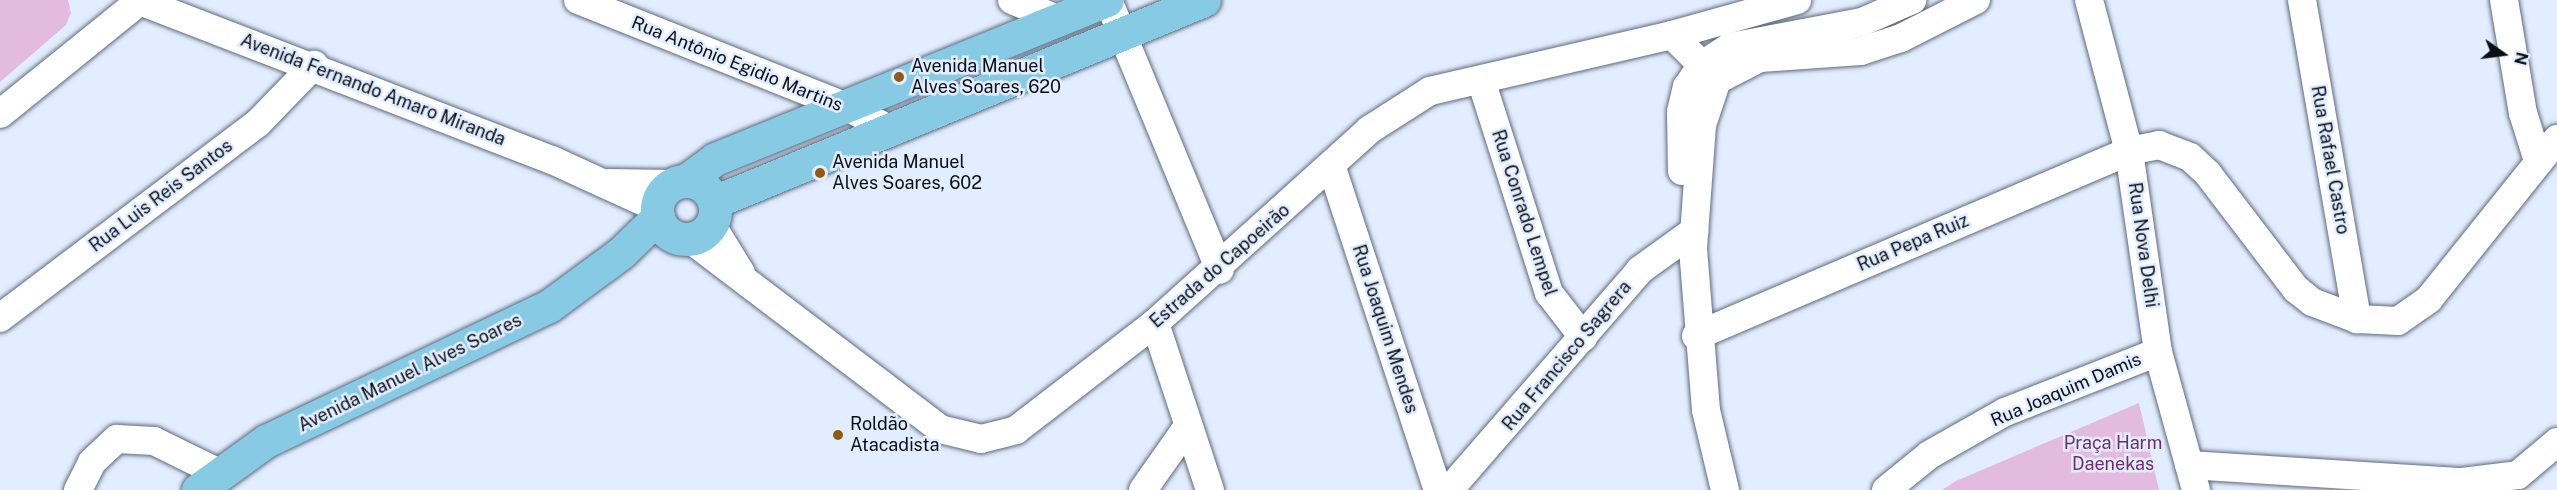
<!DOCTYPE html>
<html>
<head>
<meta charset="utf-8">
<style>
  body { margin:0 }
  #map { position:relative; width:2557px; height:490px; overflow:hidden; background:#e2edff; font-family:"Public Sans",sans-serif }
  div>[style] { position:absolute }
  .green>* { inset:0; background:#e3bbe1 }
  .roads { filter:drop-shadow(0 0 2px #5e6a7d) drop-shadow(0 0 2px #5e6a7d) }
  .minor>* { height:28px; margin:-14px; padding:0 14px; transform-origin:14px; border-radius:14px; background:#fff }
  .major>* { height:33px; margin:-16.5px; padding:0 16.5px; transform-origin:16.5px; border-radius:16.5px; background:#86cae4 }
  .major>.ring { margin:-16.5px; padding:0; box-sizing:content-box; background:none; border:33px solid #86cae4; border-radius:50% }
  .dots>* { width:16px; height:16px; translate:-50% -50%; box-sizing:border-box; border:3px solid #e2edff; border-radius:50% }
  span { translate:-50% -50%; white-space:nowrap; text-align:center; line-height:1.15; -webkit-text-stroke:5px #e2edff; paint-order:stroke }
  .street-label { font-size:18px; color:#0a0f16 }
  .poi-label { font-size:18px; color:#0a0f16 }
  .left { translate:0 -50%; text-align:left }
  .park-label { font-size:18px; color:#712b71 }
  .north { position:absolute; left:2473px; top:24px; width:60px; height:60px; -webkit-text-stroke:4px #e2edff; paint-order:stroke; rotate:104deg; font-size:16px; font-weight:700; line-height:24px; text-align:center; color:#0a0f16 }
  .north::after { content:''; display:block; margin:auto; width:21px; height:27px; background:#0a0f16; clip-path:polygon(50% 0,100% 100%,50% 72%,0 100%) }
</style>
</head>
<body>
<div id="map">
  <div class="green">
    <div style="clip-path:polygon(0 0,68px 0,71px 13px,66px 25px,0 82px)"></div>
    <div style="clip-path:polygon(2139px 403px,2159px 490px,1942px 490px,1956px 481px)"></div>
  </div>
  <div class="roads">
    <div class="minor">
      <div style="left:137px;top:0;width:445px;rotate:21.1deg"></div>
      <div style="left:552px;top:160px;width:115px;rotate:24.6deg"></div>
      <div style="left:578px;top:0;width:287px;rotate:21.7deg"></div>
      <div style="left:845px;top:106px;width:54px;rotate:27.5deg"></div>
      <div style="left:1012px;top:0;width:49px;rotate:22.9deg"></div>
      <div style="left:1108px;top:0;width:292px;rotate:67.5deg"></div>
      <div style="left:2089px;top:0;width:156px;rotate:75.2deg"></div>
      <div style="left:2129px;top:151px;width:203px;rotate:81.8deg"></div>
      <div style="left:2158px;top:352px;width:143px;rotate:74.6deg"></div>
      <div style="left:2302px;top:0;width:324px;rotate:80.2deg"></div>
      <div style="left:2504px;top:0;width:115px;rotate:80.5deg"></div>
      <div style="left:2523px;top:113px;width:50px;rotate:72.6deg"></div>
      <div style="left:1672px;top:35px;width:130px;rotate:-15.6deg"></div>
      <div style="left:1481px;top:80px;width:224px;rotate:72.3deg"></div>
      <div style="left:1549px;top:293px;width:56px;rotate:52.3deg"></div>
      <div style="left:0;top:114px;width:180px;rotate:-38.9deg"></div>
      <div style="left:1332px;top:168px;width:339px;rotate:71.8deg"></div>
      <div style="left:1682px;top:171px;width:59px;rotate:-91deg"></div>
      <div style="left:1681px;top:112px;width:26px;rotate:-77deg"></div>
      <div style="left:1687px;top:87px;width:27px;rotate:-56deg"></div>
      <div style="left:1702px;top:65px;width:33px;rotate:-33deg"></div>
      <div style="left:1730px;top:47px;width:134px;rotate:-10.7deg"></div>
      <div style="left:1862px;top:22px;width:55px;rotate:-23.7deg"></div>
      <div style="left:609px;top:183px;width:64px;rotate:0.9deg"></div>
      <div style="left:711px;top:224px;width:57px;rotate:58.5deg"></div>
      <div style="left:690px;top:239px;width:314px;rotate:37.2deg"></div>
      <div style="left:940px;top:429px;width:42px;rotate:13.7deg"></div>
      <div style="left:981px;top:439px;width:36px;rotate:-14deg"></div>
      <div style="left:1016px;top:430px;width:175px;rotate:-37.6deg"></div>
      <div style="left:1155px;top:323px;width:288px;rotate:-42deg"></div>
      <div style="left:1369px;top:130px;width:72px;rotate:-32.6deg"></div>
      <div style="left:1430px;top:91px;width:248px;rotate:-13deg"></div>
      <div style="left:1672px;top:35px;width:64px;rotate:45deg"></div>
      <div style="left:0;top:318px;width:323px;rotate:-37.1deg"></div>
      <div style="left:258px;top:123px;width:81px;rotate:-46deg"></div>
      <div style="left:1155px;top:323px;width:176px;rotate:71.8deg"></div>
      <div style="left:1696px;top:336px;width:471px;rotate:-23.1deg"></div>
      <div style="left:2129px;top:151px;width:31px;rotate:-11deg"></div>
      <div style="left:2159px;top:145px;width:33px;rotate:21deg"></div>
      <div style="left:2190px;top:157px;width:25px;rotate:43deg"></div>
      <div style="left:2208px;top:174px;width:145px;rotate:52.6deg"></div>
      <div style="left:2296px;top:289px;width:21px;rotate:39deg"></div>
      <div style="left:2312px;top:302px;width:48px;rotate:20.7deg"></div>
      <div style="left:2357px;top:319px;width:41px;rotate:2.8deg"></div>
      <div style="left:2398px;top:321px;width:38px;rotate:-35deg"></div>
      <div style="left:2429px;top:299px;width:205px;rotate:-51.3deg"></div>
      <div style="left:2189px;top:465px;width:274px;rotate:3.6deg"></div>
      <div style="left:2462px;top:482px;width:56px;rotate:-7.1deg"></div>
      <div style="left:2518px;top:475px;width:51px;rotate:-40.2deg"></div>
      <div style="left:78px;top:490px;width:31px;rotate:-63deg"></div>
      <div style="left:92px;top:462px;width:34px;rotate:-43deg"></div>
      <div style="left:117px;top:439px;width:37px;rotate:3deg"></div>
      <div style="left:154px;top:441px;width:70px;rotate:26.2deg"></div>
      <div style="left:1143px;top:490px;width:78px;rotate:-54.9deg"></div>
      <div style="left:1449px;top:490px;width:291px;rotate:-49deg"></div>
      <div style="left:1640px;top:270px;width:67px;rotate:-35.8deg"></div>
      <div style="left:1725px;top:490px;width:82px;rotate:-103.4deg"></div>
      <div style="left:1706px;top:410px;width:163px;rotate:-94.6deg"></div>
      <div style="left:1693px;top:248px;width:123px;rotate:-85.8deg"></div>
      <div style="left:1702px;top:125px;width:47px;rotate:-71.6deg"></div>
      <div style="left:1717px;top:80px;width:48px;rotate:-27.1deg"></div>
      <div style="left:1760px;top:58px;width:101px;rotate:-4deg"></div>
      <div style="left:1861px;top:51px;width:42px;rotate:-18deg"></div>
      <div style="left:1901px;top:38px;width:84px;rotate:-26.9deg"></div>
      <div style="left:1886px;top:490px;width:55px;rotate:-39.1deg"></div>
      <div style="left:1929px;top:455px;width:87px;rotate:-29.5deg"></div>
      <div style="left:2005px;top:412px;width:164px;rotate:-21.4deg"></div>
    </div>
    <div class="major">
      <div style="left:685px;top:181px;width:37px;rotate:-36deg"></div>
      <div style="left:715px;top:159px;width:423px;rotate:-22.1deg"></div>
      <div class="ring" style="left:657px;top:181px;width:25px;height:25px"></div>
      <div style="left:714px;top:202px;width:530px;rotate:-22.4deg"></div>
      <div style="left:198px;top:490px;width:84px;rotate:-35.8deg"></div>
      <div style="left:266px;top:441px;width:314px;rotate:-25.5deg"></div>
      <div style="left:549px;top:306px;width:89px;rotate:-36.4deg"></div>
      <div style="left:621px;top:253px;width:52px;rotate:-44.2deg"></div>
    </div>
  </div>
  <div class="dots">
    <div style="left:899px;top:77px;background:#915a11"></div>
    <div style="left:820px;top:173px;background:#915a11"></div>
    <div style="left:838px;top:435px;background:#915a11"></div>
  </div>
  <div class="street-label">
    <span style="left:737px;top:64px;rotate:22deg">Rua Antônio Egidio Martins</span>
    <span style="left:373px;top:90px;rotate:21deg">Avenida Fernando Amaro Miranda</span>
    <span style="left:2330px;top:160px;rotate:80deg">Rua Rafael Castro</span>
    <span style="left:161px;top:196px;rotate:-37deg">Rua Luis Reis Santos</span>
    <span style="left:1524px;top:213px;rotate:72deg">Rua Conrado Lempel</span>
    <span style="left:1913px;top:243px;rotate:-23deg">Rua Pepa Ruiz</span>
    <span style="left:2143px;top:245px;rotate:82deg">Rua Nova Delhi</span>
    <span style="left:1220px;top:266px;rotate:-41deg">Estrada do Capoeirão</span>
    <span style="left:1385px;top:329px;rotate:72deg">Rua Joaquim Mendes</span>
    <span style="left:1567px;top:356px;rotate:-50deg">Rua Francisco Sagrera</span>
    <span style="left:410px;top:373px;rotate:-26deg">Avenida Manuel Alves Soares</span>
    <span style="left:2066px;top:390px;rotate:-23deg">Rua Joaquim Damis</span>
  </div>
  <div class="poi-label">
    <span class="left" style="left:911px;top:77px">Avenida Manuel<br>Alves Soares, 620</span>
    <span class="left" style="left:832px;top:173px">Avenida Manuel<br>Alves Soares, 602</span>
    <span class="left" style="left:850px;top:435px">Roldão<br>Atacadista</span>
  </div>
  <div class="park-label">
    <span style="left:2113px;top:454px">Praça Harm<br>Daenekas</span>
  </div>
  <div class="north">N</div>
</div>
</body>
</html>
